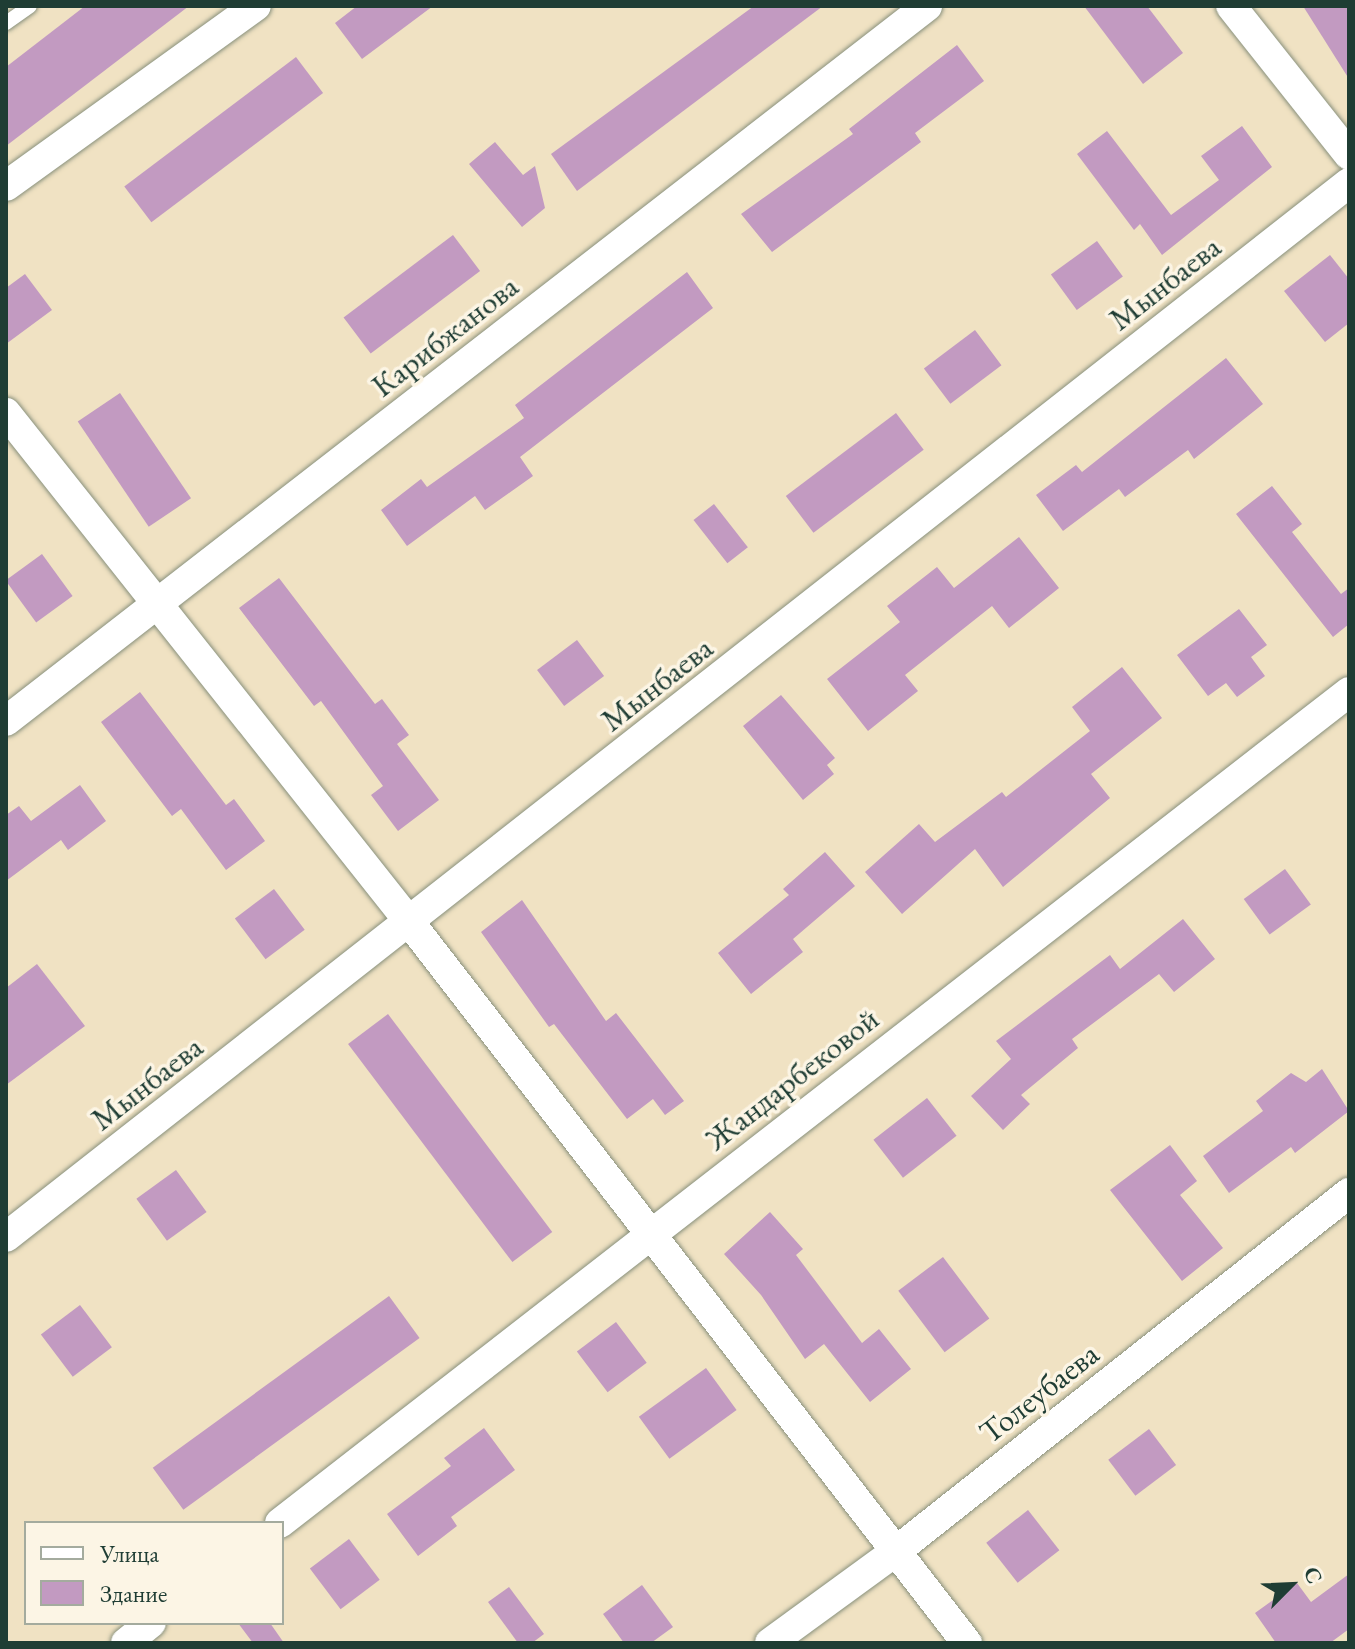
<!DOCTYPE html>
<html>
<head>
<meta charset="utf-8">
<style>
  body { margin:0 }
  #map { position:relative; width:1355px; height:1649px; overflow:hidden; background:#f0e2c3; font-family:"EB Garamond",serif }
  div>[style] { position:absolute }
  .building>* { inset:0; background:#c29ac1; transform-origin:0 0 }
  .roads { filter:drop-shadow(0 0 2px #88907c) drop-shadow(0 0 2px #88907c) }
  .lane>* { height:14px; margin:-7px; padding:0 7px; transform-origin:7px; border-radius:7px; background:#fff }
  .street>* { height:30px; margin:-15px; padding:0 15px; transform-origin:15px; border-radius:15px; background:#fff }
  span { translate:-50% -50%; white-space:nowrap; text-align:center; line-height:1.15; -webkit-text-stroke:7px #fcf5e5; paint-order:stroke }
  .street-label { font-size:32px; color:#1f3d34 }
  .frame { position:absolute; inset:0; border:8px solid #1f3d34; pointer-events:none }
  .legend { position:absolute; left:24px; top:1521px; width:260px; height:104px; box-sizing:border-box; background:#fcf5e5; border:2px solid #a4ab9e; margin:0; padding:10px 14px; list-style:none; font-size:24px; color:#1f3d34 }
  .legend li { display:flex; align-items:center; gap:16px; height:40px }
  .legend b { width:40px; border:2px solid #a4ab9e }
  .north { position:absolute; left:1251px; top:1545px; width:80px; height:80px; -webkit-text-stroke:6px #fcf5e5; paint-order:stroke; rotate:66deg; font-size:22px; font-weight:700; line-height:32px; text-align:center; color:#1f3d34 }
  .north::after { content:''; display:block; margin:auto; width:28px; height:36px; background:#1f3d34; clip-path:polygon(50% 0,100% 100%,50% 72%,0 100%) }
</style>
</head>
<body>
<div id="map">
  <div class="building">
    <div style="clip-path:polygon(85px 6px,189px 6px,6px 146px,6px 67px)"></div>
    <div style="clip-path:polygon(357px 6px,433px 6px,362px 59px,335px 23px)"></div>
    <div style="clip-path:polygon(754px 6px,823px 6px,577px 191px,551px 154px)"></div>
    <div style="clip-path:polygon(1084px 6px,1147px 6px,1183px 53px,1143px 84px)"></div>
    <div style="clip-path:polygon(1303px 6px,1349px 6px,1349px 79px)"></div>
    <div style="clip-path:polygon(957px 45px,984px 81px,915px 133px,921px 142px,772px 252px,741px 214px,853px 134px,849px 129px)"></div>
    <div style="left:296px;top:57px;width:45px;height:215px;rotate:53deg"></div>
    <div style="clip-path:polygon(1242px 126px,1272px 167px,1162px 255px,1140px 224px,1134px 230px,1077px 154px,1107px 131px,1171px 215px,1219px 180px,1201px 156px)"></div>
    <div style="clip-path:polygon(495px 142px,523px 175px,535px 166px,545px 208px,522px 227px,469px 164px)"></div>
    <div style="left:453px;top:235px;width:45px;height:137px;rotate:53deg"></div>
    <div style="left:1097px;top:241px;width:44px;height:57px;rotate:54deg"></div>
    <div style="clip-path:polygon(1330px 255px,1349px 279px,1349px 323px,1325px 342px,1284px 291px)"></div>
    <div style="clip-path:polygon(687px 272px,713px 308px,520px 457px,533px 476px,485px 510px,475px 496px,407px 546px,381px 510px,421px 479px,427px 487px,524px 418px,515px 405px)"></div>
    <div style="clip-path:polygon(25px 274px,52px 310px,6px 344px,6px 288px)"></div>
    <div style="left:975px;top:330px;width:44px;height:64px;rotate:53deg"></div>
    <div style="clip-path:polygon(1226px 358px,1263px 404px,1194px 459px,1188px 450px,1125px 497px,1119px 489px,1063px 531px,1036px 495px,1076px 465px,1082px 472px)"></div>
    <div style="left:120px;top:393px;width:127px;height:51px;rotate:56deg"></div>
    <div style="left:896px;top:413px;width:46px;height:138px;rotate:53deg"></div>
    <div style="clip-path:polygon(1272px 486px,1302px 524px,1292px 532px,1341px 594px,1349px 588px,1349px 624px,1333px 637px,1236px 514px)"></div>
    <div style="left:714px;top:504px;width:55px;height:26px;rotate:52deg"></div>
    <div style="clip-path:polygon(1019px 537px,1059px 588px,1009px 628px,992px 606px,905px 675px,918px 691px,868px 731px,827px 679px,900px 622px,887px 606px,937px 567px,954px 588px)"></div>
    <div style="left:42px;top:554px;width:52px;height:45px;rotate:54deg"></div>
    <div style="clip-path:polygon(279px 578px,375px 704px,382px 699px,409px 735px,397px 744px,439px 800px,398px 831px,371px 795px,383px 786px,321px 701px,314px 706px,239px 608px)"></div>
    <div style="clip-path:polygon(1239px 609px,1267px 645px,1251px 657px,1265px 676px,1237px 697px,1226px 683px,1208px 696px,1177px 655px)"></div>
    <div style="left:577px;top:640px;width:45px;height:50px;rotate:53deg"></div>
    <div style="clip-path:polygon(1122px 667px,1162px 718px,1091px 774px,1110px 798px,1003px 887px,975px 849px,902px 914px,865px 872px,919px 824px,935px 842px,1002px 792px,1006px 797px,1090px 731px,1072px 707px)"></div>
    <div style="clip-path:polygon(140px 692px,226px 805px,234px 799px,265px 841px,226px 870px,181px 809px,172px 816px,101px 722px)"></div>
    <div style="clip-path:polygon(781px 695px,835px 758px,827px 765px,834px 774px,803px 800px,743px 726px)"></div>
    <div style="clip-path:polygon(80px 785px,106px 821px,68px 850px,61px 840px,6px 881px,6px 815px,19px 806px,31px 821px)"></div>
    <div style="clip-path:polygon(825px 852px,855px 886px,793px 939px,803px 952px,751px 994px,718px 953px,789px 895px,783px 889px)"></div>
    <div style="left:1285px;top:869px;width:44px;height:51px;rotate:54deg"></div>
    <div style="left:274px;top:889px;width:51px;height:49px;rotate:53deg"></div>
    <div style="clip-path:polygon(522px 900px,606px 1021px,616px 1013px,684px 1101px,665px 1115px,653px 1099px,627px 1119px,554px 1024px,549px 1027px,481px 932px)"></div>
    <div style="clip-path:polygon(1183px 919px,1215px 959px,1174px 992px,1159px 974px,1072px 1039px,1078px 1048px,1021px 1095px,1030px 1104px,1003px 1130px,971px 1096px,1011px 1059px,996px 1041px,1110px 955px,1120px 969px)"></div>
    <div style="clip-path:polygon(37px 964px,85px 1026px,6px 1085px,6px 988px)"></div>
    <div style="left:388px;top:1014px;width:273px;height:50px;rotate:53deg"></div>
    <div style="clip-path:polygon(1322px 1069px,1349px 1111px,1295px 1153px,1291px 1147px,1229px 1193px,1203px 1156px,1263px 1111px,1256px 1101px,1291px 1073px,1306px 1082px)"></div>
    <div style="left:927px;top:1098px;width:48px;height:68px;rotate:52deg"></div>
    <div style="clip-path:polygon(1170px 1145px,1197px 1181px,1180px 1195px,1223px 1248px,1182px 1281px,1110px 1190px)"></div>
    <div style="left:176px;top:1170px;width:52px;height:49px;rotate:54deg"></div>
    <div style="clip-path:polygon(770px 1212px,803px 1249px,796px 1255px,862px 1343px,879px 1329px,911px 1369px,870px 1402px,824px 1344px,805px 1359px,761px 1295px,724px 1254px)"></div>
    <div style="left:943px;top:1257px;width:77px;height:56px;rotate:53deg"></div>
    <div style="left:389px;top:1296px;width:52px;height:292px;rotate:54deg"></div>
    <div style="left:80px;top:1305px;width:53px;height:49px;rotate:53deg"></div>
    <div style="left:616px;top:1322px;width:51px;height:49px;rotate:53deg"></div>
    <div style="left:706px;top:1368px;width:52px;height:83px;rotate:54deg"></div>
    <div style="clip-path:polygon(484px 1428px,515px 1470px,451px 1517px,457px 1526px,418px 1556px,387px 1514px,451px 1466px,444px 1458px)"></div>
    <div style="left:1149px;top:1429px;width:45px;height:51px;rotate:53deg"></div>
    <div style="left:1028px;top:1510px;width:51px;height:53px;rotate:52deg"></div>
    <div style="left:349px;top:1539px;width:51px;height:49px;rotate:53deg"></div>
    <div style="clip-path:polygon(1349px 1574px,1349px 1629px,1330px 1643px,1276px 1643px,1255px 1613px,1297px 1583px,1311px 1602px)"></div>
    <div style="clip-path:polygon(642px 1585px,673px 1627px,651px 1643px,624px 1643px,603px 1614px)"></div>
    <div style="clip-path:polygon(509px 1587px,544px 1634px,532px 1643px,518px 1643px,488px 1602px)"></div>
    <div style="clip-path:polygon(238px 1623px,270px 1623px,284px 1643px,253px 1643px)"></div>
  </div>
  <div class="roads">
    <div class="lane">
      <div style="left:6px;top:23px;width:29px;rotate:-35deg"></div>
    </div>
    <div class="street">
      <div style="left:1231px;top:6px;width:190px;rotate:51.6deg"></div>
      <div style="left:6px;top:186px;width:308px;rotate:-35.8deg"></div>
      <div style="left:6px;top:413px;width:652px;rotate:51.6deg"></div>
      <div style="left:411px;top:924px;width:909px;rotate:52.29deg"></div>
      <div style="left:6px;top:721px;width:1166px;rotate:-37.82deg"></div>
      <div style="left:6px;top:1237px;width:1707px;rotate:-38.13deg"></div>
      <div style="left:280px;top:1523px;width:1354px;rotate:-37.86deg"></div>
      <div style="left:126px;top:1643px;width:32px;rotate:-39deg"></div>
      <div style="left:770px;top:1643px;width:155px;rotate:-36.1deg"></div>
      <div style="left:895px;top:1552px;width:579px;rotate:-38.34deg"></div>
    </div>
  </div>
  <div class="street-label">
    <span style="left:1165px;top:283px;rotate:-38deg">Мынбаева</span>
    <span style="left:445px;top:336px;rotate:-38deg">Карибжанова</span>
    <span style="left:657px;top:684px;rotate:-38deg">Мынбаева</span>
    <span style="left:792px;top:1079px;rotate:-38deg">Жандарбековой</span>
    <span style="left:147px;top:1083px;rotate:-38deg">Мынбаева</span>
    <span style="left:1039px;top:1393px;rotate:-38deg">Толеубаева</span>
  </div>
  <div class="frame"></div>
  <ul class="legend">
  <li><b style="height:10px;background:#fff"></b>Улица</li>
  <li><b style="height:22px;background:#c29ac1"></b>Здание</li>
  </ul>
  <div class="north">С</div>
</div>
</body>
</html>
